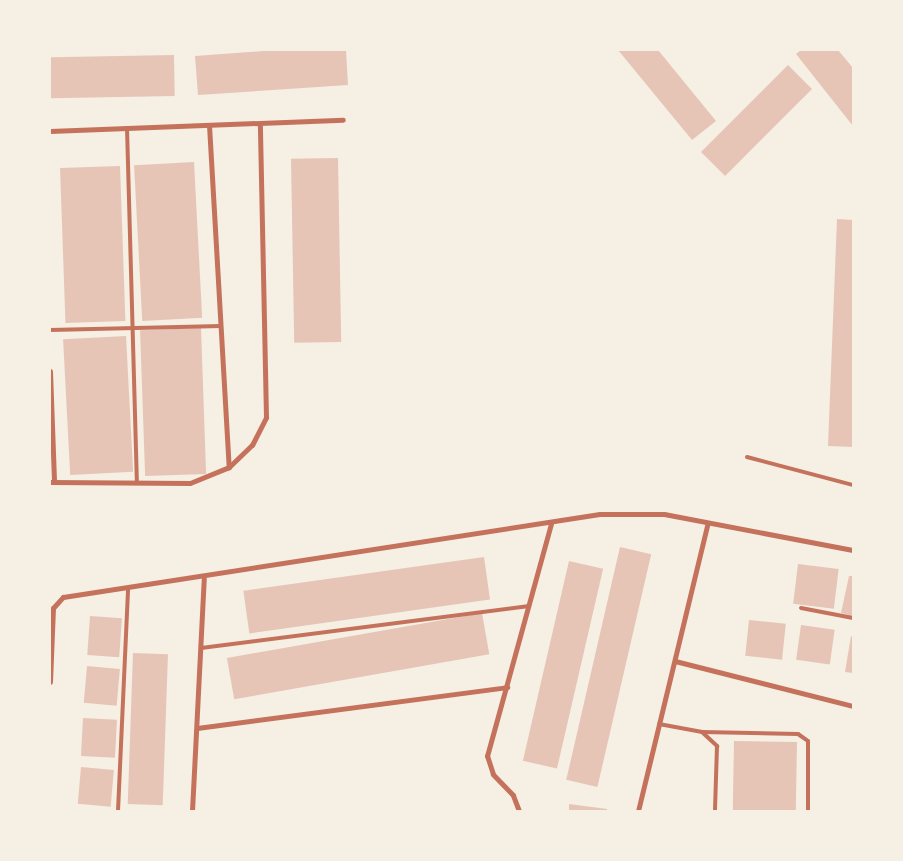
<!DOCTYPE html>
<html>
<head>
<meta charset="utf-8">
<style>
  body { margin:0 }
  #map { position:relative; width:903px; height:861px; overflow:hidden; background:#f6efe4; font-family:"PT Sans Narrow",sans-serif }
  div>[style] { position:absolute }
  .building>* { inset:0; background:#e6c5b7; transform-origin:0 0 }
  .service>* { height:4px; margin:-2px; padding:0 2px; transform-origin:2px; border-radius:2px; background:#c5725c }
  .minor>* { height:5px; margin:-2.5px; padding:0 2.5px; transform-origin:2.5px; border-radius:2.5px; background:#c5725c }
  span { translate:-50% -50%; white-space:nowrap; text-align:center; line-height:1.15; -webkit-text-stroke:4px #f6efe4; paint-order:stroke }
  .frame { position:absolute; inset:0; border:51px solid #f6efe4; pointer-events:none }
</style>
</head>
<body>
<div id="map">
  <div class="building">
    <div style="clip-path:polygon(277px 50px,346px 50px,348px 85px,198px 95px,195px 56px)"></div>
    <div style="clip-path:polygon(618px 50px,658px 50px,716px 121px,692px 140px)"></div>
    <div style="clip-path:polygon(801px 50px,838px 50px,853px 68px,853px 126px,796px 54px)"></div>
    <div style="left:174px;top:55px;width:41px;height:124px;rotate:89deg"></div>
    <div style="left:788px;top:65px;width:34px;height:123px;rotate:45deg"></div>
    <div style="left:338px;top:158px;width:184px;height:47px;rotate:89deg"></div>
    <div style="left:194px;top:162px;width:156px;height:60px;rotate:87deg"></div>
    <div style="left:120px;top:166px;width:155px;height:60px;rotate:88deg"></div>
    <div style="clip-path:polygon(837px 219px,853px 220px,853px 447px,828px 446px)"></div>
    <div style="left:201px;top:328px;width:146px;height:61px;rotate:88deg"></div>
    <div style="left:126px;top:336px;width:136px;height:63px;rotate:87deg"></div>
    <div style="left:620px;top:547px;width:32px;height:239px;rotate:13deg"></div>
    <div style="left:484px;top:557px;width:43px;height:243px;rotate:82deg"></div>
    <div style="left:569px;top:561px;width:35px;height:205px;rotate:13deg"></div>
    <div style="left:798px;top:564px;width:41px;height:40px;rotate:7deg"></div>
    <div style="clip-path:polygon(849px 576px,853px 576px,853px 616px,841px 613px)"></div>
    <div style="left:482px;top:613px;width:42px;height:259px;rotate:80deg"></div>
    <div style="left:90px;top:616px;width:32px;height:39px;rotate:4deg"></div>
    <div style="left:749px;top:620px;width:37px;height:36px;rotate:6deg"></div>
    <div style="left:801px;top:625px;width:34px;height:35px;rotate:8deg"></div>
    <div style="clip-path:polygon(851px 636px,853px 637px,853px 673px,845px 672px)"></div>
    <div style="left:133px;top:653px;width:35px;height:151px;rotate:2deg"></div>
    <div style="left:87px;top:666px;width:33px;height:37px;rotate:5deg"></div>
    <div style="left:83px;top:718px;width:34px;height:38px;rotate:3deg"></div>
    <div style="left:734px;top:741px;width:63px;height:70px;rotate:1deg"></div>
    <div style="left:81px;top:767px;width:33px;height:37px;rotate:5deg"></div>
    <div style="clip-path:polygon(569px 804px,607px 809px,607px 811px,569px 811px)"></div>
  </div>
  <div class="service">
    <div style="left:127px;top:128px;width:355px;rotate:88.4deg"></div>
    <div style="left:50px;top:330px;width:171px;rotate:-1.3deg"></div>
    <div style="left:747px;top:457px;width:110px;rotate:14.8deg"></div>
    <div style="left:801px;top:608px;width:53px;rotate:10.9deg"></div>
    <div style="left:201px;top:648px;width:331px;rotate:-7.3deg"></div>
    <div style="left:659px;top:724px;width:44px;rotate:10.5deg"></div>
    <div style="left:702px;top:732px;width:96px;rotate:1.2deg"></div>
    <div style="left:798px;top:734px;width:12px;rotate:35deg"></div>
    <div style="left:808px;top:741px;width:70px;rotate:90deg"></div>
    <div style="left:702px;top:732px;width:21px;rotate:43deg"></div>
    <div style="left:717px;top:746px;width:65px;rotate:91.8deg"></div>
    <div style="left:118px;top:811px;width:223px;rotate:-87.4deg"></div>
  </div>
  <div class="minor">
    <div style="left:209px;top:125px;width:343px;rotate:86.7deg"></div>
    <div style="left:50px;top:131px;width:293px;rotate:-2.2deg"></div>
    <div style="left:50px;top:371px;width:111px;rotate:87.9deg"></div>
    <div style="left:50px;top:482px;width:140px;rotate:0.4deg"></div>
    <div style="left:190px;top:483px;width:42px;rotate:-22.3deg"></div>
    <div style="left:229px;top:467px;width:32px;rotate:-44deg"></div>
    <div style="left:252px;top:445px;width:31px;rotate:-63deg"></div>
    <div style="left:266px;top:417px;width:294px;rotate:-91.2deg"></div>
    <div style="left:675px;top:661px;width:184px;rotate:14.2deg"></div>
    <div style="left:50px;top:682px;width:74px;rotate:-87.7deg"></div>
    <div style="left:53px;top:608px;width:15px;rotate:-48deg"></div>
    <div style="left:63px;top:597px;width:543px;rotate:-8.79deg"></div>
    <div style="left:600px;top:514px;width:64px"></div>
    <div style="left:664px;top:514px;width:192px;rotate:10.8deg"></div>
    <div style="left:197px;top:728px;width:313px;rotate:-7.5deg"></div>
    <div style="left:192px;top:811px;width:233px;rotate:-87.1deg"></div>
    <div style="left:519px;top:811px;width:17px;rotate:-111deg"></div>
    <div style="left:513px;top:795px;width:29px;rotate:-134deg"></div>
    <div style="left:493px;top:774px;width:19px;rotate:-108deg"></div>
    <div style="left:487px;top:756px;width:241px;rotate:-74.6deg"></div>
    <div style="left:638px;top:811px;width:294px;rotate:-76.4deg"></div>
  </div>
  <div class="frame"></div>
</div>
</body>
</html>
